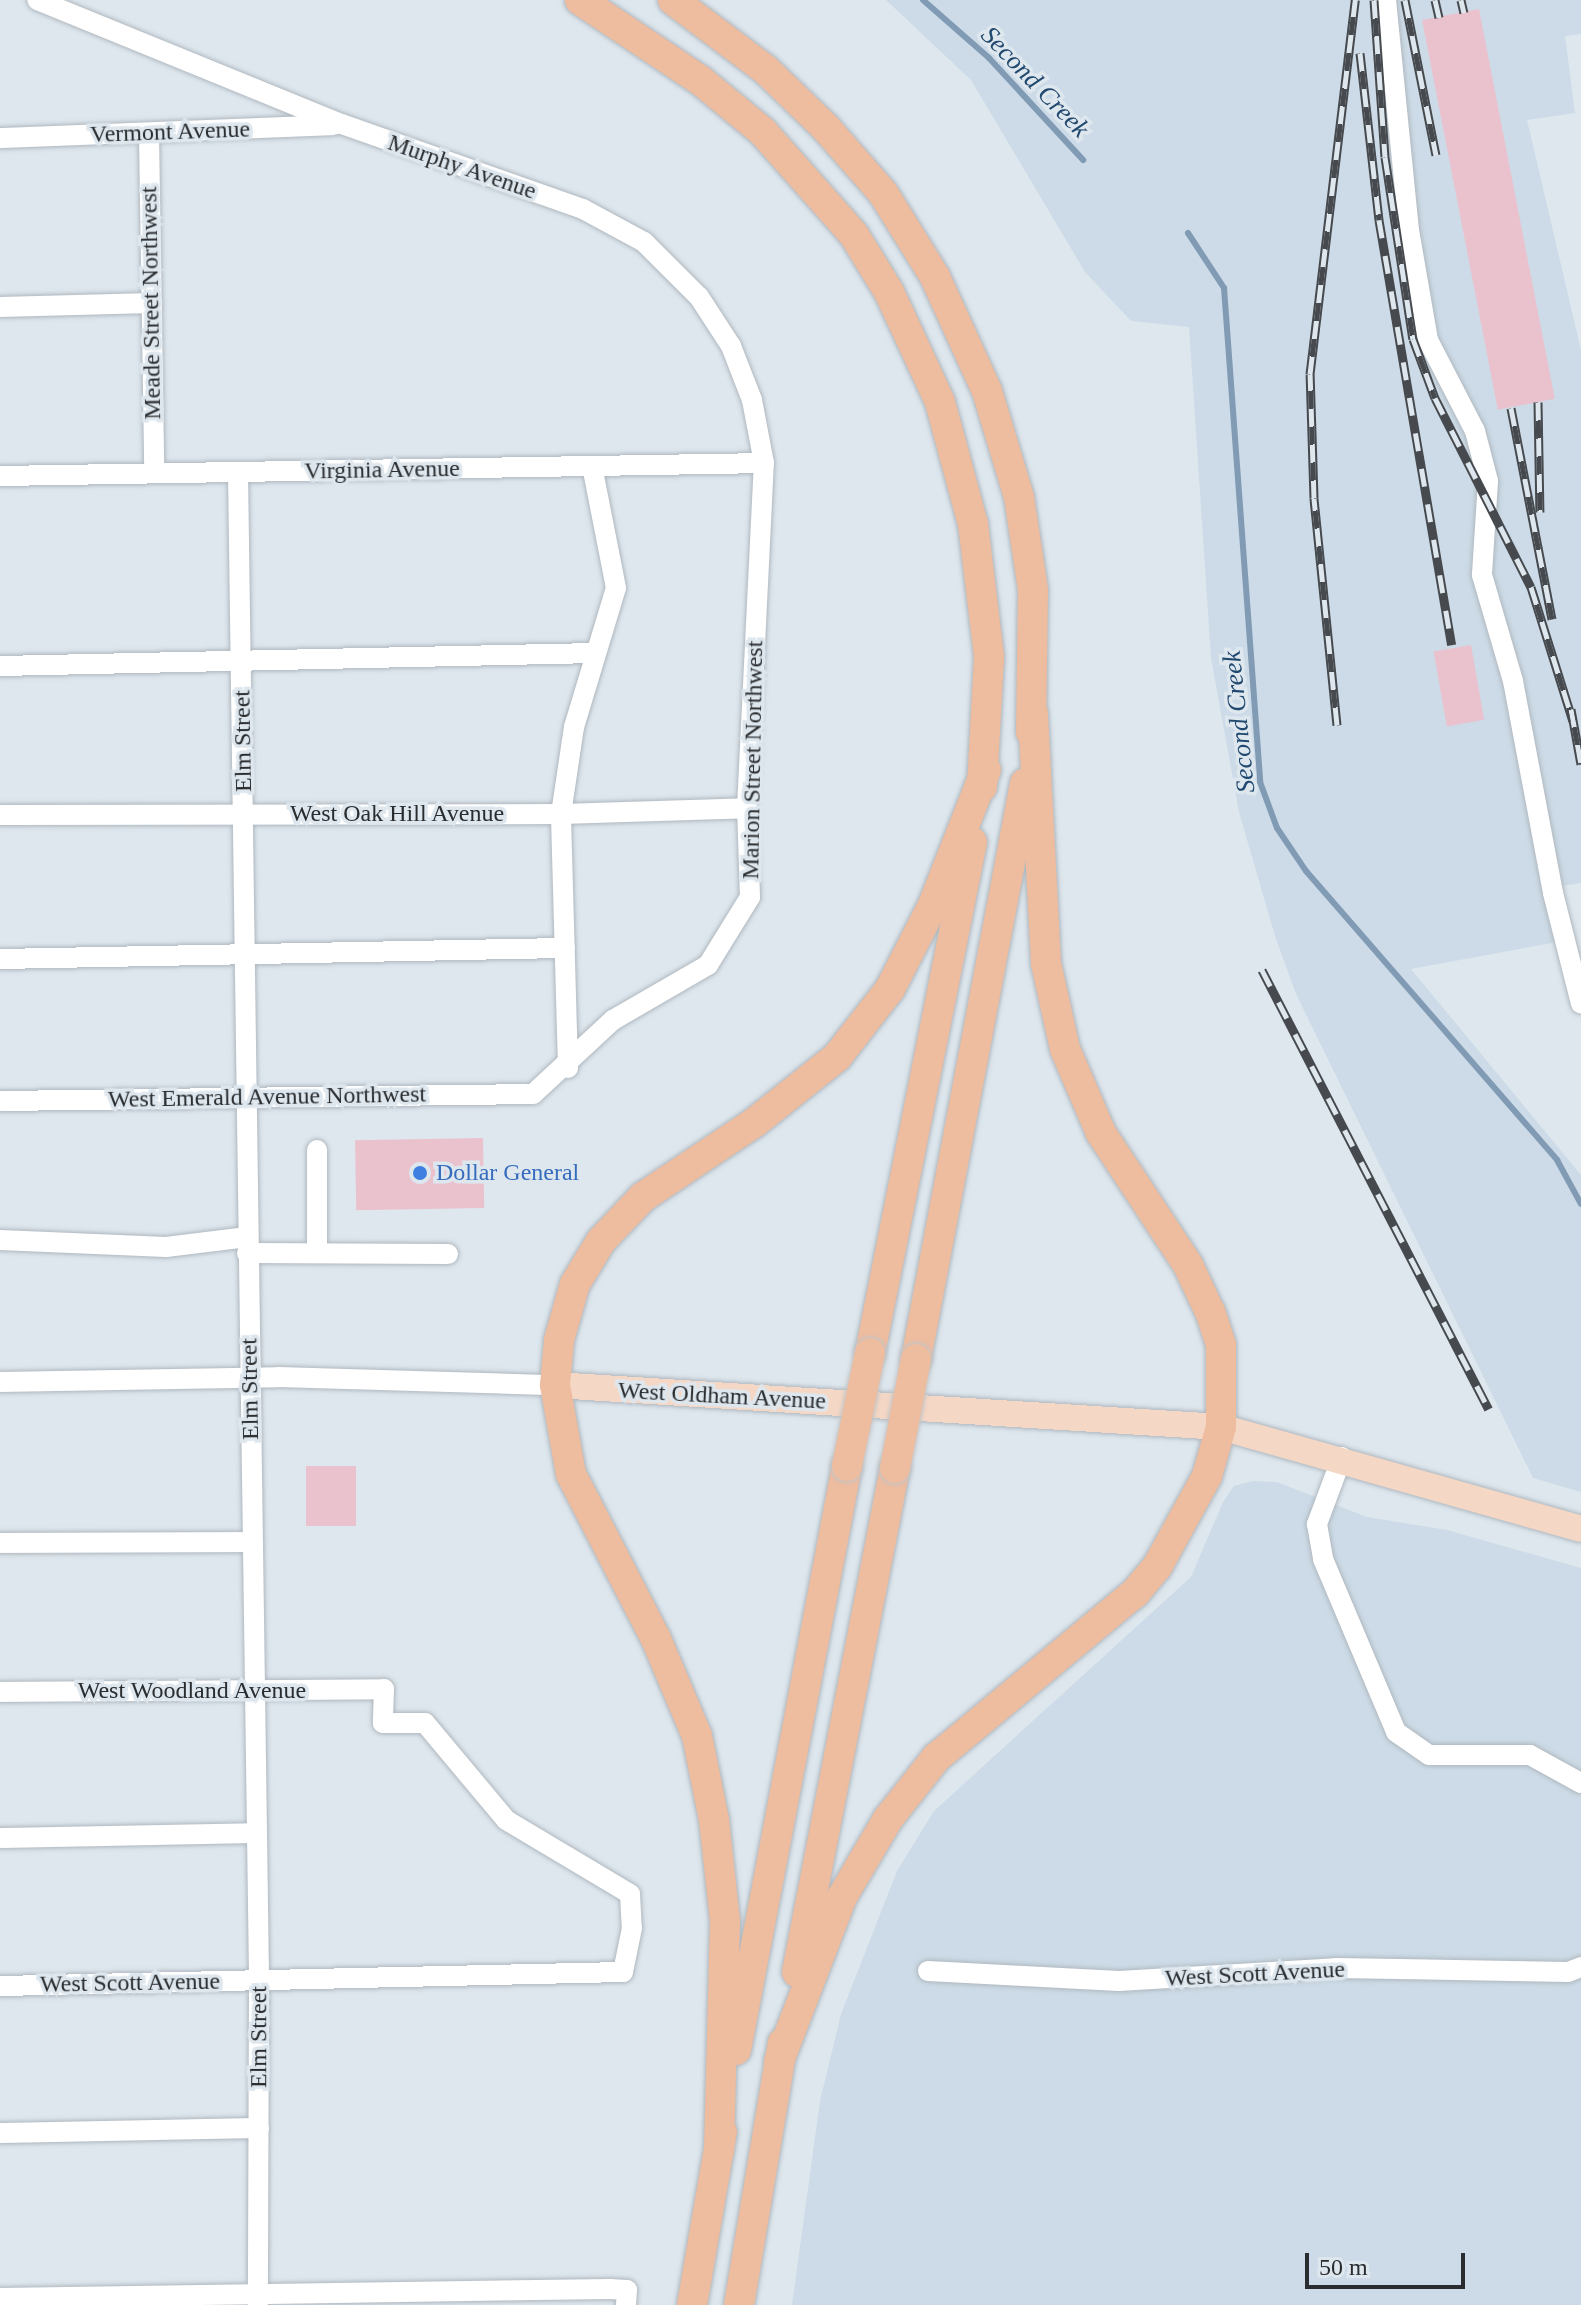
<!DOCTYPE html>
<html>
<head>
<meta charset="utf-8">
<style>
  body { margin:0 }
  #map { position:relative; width:1581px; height:2305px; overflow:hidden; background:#dee7ee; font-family:Georgia,serif }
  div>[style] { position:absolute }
  .built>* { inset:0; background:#ccdbe7 }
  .stream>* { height:6px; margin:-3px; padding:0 3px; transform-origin:3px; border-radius:3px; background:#819bb5 }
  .building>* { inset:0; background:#eac2ce; transform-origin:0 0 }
  .roads { filter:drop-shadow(0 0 2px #b0b8bf) drop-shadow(0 0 2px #b0b8bf) }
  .minor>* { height:20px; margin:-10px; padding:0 10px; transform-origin:10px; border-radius:10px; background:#fff }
  .major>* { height:26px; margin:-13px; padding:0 13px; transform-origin:13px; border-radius:13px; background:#f5d7c5 }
  .highway>* { height:30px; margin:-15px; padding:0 15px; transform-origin:15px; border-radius:15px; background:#eebc9f }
  .rail>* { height:9px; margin-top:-4.5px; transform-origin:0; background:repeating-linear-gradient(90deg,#dee7ee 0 18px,#464a4e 0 36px); box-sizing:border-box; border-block:2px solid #464a4e }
  .bridges { filter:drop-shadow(0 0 2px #c3c4c5) drop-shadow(0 0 2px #c3c4c5) }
  .highway-bridge>* { height:30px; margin:-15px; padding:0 15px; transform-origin:15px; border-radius:15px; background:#eebc9f }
  .dots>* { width:22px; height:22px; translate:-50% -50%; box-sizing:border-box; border:4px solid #dee7ee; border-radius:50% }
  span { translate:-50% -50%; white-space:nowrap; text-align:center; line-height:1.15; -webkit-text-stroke:7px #dee7ee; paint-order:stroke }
  .street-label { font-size:24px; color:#2a2d30 }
  .shop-label { font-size:24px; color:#366cbe }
  .left { translate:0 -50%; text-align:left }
  .water-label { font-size:26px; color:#21496f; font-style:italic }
  .scale { position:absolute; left:1305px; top:2253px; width:160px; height:36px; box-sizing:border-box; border:4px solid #2a2d30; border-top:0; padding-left:10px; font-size:24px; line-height:28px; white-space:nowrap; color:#2a2d30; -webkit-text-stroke:6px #dee7ee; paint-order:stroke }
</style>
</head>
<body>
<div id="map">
  <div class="built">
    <div style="clip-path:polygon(886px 0,1581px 0,1581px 34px,1565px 36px,1575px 113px,1527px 120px,1581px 350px,1581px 883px,1542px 889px,1557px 942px,1411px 969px,1581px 1175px,1581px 1492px,1533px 1478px,1296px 994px,1275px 936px,1239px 812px,1211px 658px,1189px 327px,1131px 321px,1085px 272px,971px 80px)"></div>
    <div style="clip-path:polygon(1253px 1481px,1277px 1482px,1367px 1517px,1447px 1530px,1581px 1568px,1581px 2305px,792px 2305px,820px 2101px,841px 2014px,897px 1871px,934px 1811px,1191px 1577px,1223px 1502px,1234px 1486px)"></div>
  </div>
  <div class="stream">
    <div style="left:923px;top:0;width:88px;rotate:41.3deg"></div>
    <div style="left:989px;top:58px;width:139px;rotate:47.3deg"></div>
    <div style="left:1188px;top:233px;width:66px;rotate:56.8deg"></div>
    <div style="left:1224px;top:288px;width:495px;rotate:85.8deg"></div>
    <div style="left:1260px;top:782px;width:49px;rotate:69.7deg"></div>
    <div style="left:1277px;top:828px;width:52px;rotate:56deg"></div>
    <div style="left:1306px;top:871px;width:383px;rotate:49deg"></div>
    <div style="left:1557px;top:1160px;width:50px;rotate:61.4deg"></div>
  </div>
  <div class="building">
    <div style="left:1479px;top:9px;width:397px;height:58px;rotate:79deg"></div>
    <div style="left:1471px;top:645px;width:76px;height:38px;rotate:80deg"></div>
    <div style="left:483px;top:1138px;width:70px;height:128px;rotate:89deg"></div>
    <div style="left:306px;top:1466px;width:50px;height:60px"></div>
  </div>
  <div class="roads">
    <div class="minor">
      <div style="left:1386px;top:0;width:231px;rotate:84.3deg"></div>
      <div style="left:1409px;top:230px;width:112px;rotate:80.2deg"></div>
      <div style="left:1428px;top:340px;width:102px;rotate:62.7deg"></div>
      <div style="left:1475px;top:431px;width:52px;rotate:75.4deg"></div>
      <div style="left:1488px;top:481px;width:94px;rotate:93.7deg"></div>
      <div style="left:1482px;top:575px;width:110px;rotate:73.7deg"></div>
      <div style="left:1513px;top:681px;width:216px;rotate:79.3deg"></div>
      <div style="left:1553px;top:893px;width:114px;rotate:75.8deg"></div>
      <div style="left:149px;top:135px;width:335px;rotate:89.1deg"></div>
      <div style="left:0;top:138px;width:333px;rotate:-2.2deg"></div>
      <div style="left:0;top:307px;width:152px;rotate:-1.5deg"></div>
      <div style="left:238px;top:472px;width:1509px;rotate:89.2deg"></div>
      <div style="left:259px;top:1981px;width:324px;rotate:90.2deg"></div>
      <div style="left:0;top:476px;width:764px;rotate:-0.97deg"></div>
      <div style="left:0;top:666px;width:594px;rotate:-1.25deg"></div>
      <div style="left:0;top:815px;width:561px;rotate:-0.1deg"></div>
      <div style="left:561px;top:814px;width:186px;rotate:-1.8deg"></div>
      <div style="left:0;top:959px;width:565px;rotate:-1.12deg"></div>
      <div style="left:568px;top:1068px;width:254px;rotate:-91.6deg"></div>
      <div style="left:561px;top:814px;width:88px;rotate:-81.5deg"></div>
      <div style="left:574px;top:727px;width:145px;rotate:-73.2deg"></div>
      <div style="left:616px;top:588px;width:124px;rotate:-101.1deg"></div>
      <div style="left:0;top:1101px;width:533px;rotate:-0.75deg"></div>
      <div style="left:533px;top:1094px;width:109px;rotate:-42.8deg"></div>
      <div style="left:613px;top:1020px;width:110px;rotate:-30.1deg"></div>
      <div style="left:708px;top:965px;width:80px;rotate:-58.3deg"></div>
      <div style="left:750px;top:897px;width:89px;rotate:-91.9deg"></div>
      <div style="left:747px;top:808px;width:345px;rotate:-87.2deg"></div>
      <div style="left:764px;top:463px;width:64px;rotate:-100.8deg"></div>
      <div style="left:752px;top:400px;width:58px;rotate:-111.3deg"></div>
      <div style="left:731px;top:346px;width:59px;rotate:-123.1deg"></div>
      <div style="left:699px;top:297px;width:78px;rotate:-135deg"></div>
      <div style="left:644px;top:242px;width:69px;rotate:-151.6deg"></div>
      <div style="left:583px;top:209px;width:256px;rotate:-160.6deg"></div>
      <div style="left:341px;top:124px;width:328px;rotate:-157.8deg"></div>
      <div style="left:317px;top:1150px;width:103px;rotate:90deg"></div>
      <div style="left:0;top:1240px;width:166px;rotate:2.4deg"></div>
      <div style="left:166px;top:1247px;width:82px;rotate:-7deg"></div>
      <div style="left:247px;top:1253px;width:201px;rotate:0.3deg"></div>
      <div style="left:0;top:1382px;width:278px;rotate:-1deg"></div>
      <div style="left:278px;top:1377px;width:277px;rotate:1.7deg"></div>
      <div style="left:1342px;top:1457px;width:72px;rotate:110.5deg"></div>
      <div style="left:1317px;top:1524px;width:36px;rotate:80deg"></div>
      <div style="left:1323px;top:1559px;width:188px;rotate:67.1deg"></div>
      <div style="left:1396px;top:1732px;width:40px;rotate:34.9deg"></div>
      <div style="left:1429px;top:1755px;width:101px"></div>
      <div style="left:1530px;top:1755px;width:58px;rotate:28.8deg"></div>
      <div style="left:0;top:1543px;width:253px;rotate:-0.2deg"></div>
      <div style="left:0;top:1692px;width:384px;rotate:-0.4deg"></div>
      <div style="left:384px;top:1689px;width:34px;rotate:92deg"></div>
      <div style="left:383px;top:1723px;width:42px"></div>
      <div style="left:425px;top:1723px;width:126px;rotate:50.1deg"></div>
      <div style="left:506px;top:1820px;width:144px;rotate:30.8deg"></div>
      <div style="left:630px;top:1894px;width:34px;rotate:87deg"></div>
      <div style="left:632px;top:1928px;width:45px;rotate:101.6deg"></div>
      <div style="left:623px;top:1972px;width:623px;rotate:178.71deg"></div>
      <div style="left:0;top:1838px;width:257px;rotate:-1.1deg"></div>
      <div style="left:928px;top:1971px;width:191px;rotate:3deg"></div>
      <div style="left:1119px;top:1981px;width:217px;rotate:-3.4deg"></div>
      <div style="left:1336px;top:1968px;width:232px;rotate:1deg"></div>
      <div style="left:1568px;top:1972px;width:14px;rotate:-21deg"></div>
      <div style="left:0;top:2133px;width:259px;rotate:-1.1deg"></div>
      <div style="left:0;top:2298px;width:610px;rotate:-0.85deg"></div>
      <div style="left:610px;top:2289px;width:17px;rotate:3deg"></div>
      <div style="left:627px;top:2290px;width:15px;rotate:94deg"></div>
    </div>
    <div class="major">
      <div style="left:555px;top:1385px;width:667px;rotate:3.61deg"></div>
      <div style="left:1221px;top:1427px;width:374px;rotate:15.8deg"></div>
    </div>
    <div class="highway">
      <div style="left:580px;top:0;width:144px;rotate:33.7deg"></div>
      <div style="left:700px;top:80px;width:82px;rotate:39.5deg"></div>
      <div style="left:763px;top:132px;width:137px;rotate:48.5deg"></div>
      <div style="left:854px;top:235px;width:67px;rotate:58.4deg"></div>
      <div style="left:889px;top:292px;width:121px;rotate:65.1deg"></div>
      <div style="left:940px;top:402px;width:126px;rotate:74.9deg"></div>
      <div style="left:973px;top:524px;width:134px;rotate:83.1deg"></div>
      <div style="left:989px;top:657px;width:130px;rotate:93.1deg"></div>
      <div style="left:673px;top:0;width:116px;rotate:37deg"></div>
      <div style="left:766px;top:70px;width:83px;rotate:44deg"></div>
      <div style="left:826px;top:128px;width:86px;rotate:48.8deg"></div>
      <div style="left:883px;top:193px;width:99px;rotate:58.2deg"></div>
      <div style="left:935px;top:277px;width:125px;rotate:65.5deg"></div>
      <div style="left:987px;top:391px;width:111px;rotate:73.2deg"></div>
      <div style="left:1019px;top:497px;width:94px;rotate:81.4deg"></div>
      <div style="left:1033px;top:590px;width:142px;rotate:90.8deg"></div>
      <div style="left:870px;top:1353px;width:521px;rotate:-78.71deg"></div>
      <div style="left:916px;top:1359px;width:586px;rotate:-79.28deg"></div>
      <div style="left:797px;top:1972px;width:513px;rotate:-79deg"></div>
      <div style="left:736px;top:2050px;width:594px;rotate:-79.24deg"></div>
      <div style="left:779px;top:2061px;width:176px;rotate:-69deg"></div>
      <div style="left:842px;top:1897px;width:91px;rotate:-59.5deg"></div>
      <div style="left:888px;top:1819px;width:78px;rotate:-51.8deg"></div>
      <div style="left:936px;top:1758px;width:259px;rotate:-39.7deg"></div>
      <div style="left:1135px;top:1593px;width:34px;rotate:-50deg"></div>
      <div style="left:1157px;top:1567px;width:104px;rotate:-61.2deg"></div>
      <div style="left:1207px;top:1476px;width:51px;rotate:-74.1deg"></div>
      <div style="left:1221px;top:1427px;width:82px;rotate:-90deg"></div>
      <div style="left:1221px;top:1345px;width:35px;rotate:-108deg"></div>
      <div style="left:1210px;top:1312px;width:52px;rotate:-115.1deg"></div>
      <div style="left:1188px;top:1265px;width:158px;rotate:-123.4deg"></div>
      <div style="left:1101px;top:1133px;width:91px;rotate:-113.2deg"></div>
      <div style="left:1065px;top:1049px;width:88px;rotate:-102.5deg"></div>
      <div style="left:1046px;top:963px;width:251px;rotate:-93deg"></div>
      <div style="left:719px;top:2150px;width:229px;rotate:-88.5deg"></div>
      <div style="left:725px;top:1921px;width:102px;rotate:-96.2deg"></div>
      <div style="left:714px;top:1820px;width:86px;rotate:-101.4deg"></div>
      <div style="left:697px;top:1736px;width:105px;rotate:-112.9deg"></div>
      <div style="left:656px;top:1639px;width:186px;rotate:-117.3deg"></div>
      <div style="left:571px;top:1474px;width:90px;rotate:-100.2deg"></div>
      <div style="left:555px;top:1385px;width:45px;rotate:-84.9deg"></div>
      <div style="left:559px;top:1340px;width:58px;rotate:-74.1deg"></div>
      <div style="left:575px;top:1284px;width:50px;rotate:-58.8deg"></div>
      <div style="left:601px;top:1241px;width:61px;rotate:-46.3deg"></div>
      <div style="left:643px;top:1197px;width:133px;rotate:-33.7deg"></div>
      <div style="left:754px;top:1123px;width:106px;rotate:-38.5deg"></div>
      <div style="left:837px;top:1057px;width:86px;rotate:-52.1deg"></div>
      <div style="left:890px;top:989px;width:94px;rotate:-62.9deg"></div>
      <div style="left:933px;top:905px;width:145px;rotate:-68.6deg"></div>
      <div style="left:692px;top:2305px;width:176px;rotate:-80.2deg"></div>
      <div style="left:739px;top:2305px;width:266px;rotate:-80.5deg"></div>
    </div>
  </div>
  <div class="rail">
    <div style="left:1374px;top:0;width:157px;rotate:86deg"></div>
    <div style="left:1385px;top:157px;width:184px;rotate:81.3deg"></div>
    <div style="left:1413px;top:339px;width:63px;rotate:69.6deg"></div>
    <div style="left:1435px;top:398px;width:212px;rotate:63.1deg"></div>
    <div style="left:1531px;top:587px;width:140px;rotate:72.6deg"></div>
    <div style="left:1405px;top:0;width:158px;rotate:78.7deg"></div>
    <div style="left:1435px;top:0;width:18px;rotate:77deg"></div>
    <div style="left:1461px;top:0;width:13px;rotate:77deg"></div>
    <div style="left:1360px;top:53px;width:168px;rotate:83.5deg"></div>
    <div style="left:1379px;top:220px;width:431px;rotate:80.3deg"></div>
    <div style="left:1538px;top:402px;width:110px;rotate:89deg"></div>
    <div style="left:1511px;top:408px;width:215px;rotate:79deg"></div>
    <div style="left:1571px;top:709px;width:56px;rotate:79.7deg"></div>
    <div style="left:1337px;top:725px;width:228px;rotate:-95.8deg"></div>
    <div style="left:1314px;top:498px;width:124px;rotate:-91.8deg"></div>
    <div style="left:1310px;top:374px;width:377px;rotate:-83.1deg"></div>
    <div style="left:1262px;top:970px;width:494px;rotate:62.7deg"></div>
  </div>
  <div class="bridges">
    <div class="highway-bridge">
      <div style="left:847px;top:1466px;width:115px;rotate:-78.5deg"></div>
      <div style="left:895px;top:1468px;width:111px;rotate:-79.1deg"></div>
    </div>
  </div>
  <div class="dots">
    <div style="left:420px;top:1173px;background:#3f7fe0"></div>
  </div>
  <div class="street-label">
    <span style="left:170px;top:132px;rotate:-2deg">Vermont Avenue</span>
    <span style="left:462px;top:167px;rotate:19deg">Murphy Avenue</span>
    <span style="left:151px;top:303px;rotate:-91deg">Meade Street Northwest</span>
    <span style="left:382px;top:470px;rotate:-1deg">Virginia Avenue</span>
    <span style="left:243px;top:741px;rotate:-91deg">Elm Street</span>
    <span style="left:753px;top:760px;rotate:-89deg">Marion Street Northwest</span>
    <span style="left:397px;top:814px">West Oak Hill Avenue</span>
    <span style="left:267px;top:1097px;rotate:-1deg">West Emerald Avenue Northwest</span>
    <span style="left:250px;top:1389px;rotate:-91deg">Elm Street</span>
    <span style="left:722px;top:1396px;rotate:3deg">West Oldham Avenue</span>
    <span style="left:192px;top:1691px">West Woodland Avenue</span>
    <span style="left:1255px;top:1974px;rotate:-3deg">West Scott Avenue</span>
    <span style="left:130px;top:1983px;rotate:-1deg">West Scott Avenue</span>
    <span style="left:259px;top:2037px;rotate:-90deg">Elm Street</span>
  </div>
  <div class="shop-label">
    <span class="left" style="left:436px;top:1173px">Dollar General</span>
  </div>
  <div class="water-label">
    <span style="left:1035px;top:82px;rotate:46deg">Second Creek</span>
    <span style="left:1239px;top:722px;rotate:-96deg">Second Creek</span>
  </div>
  <div class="scale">50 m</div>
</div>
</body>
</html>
